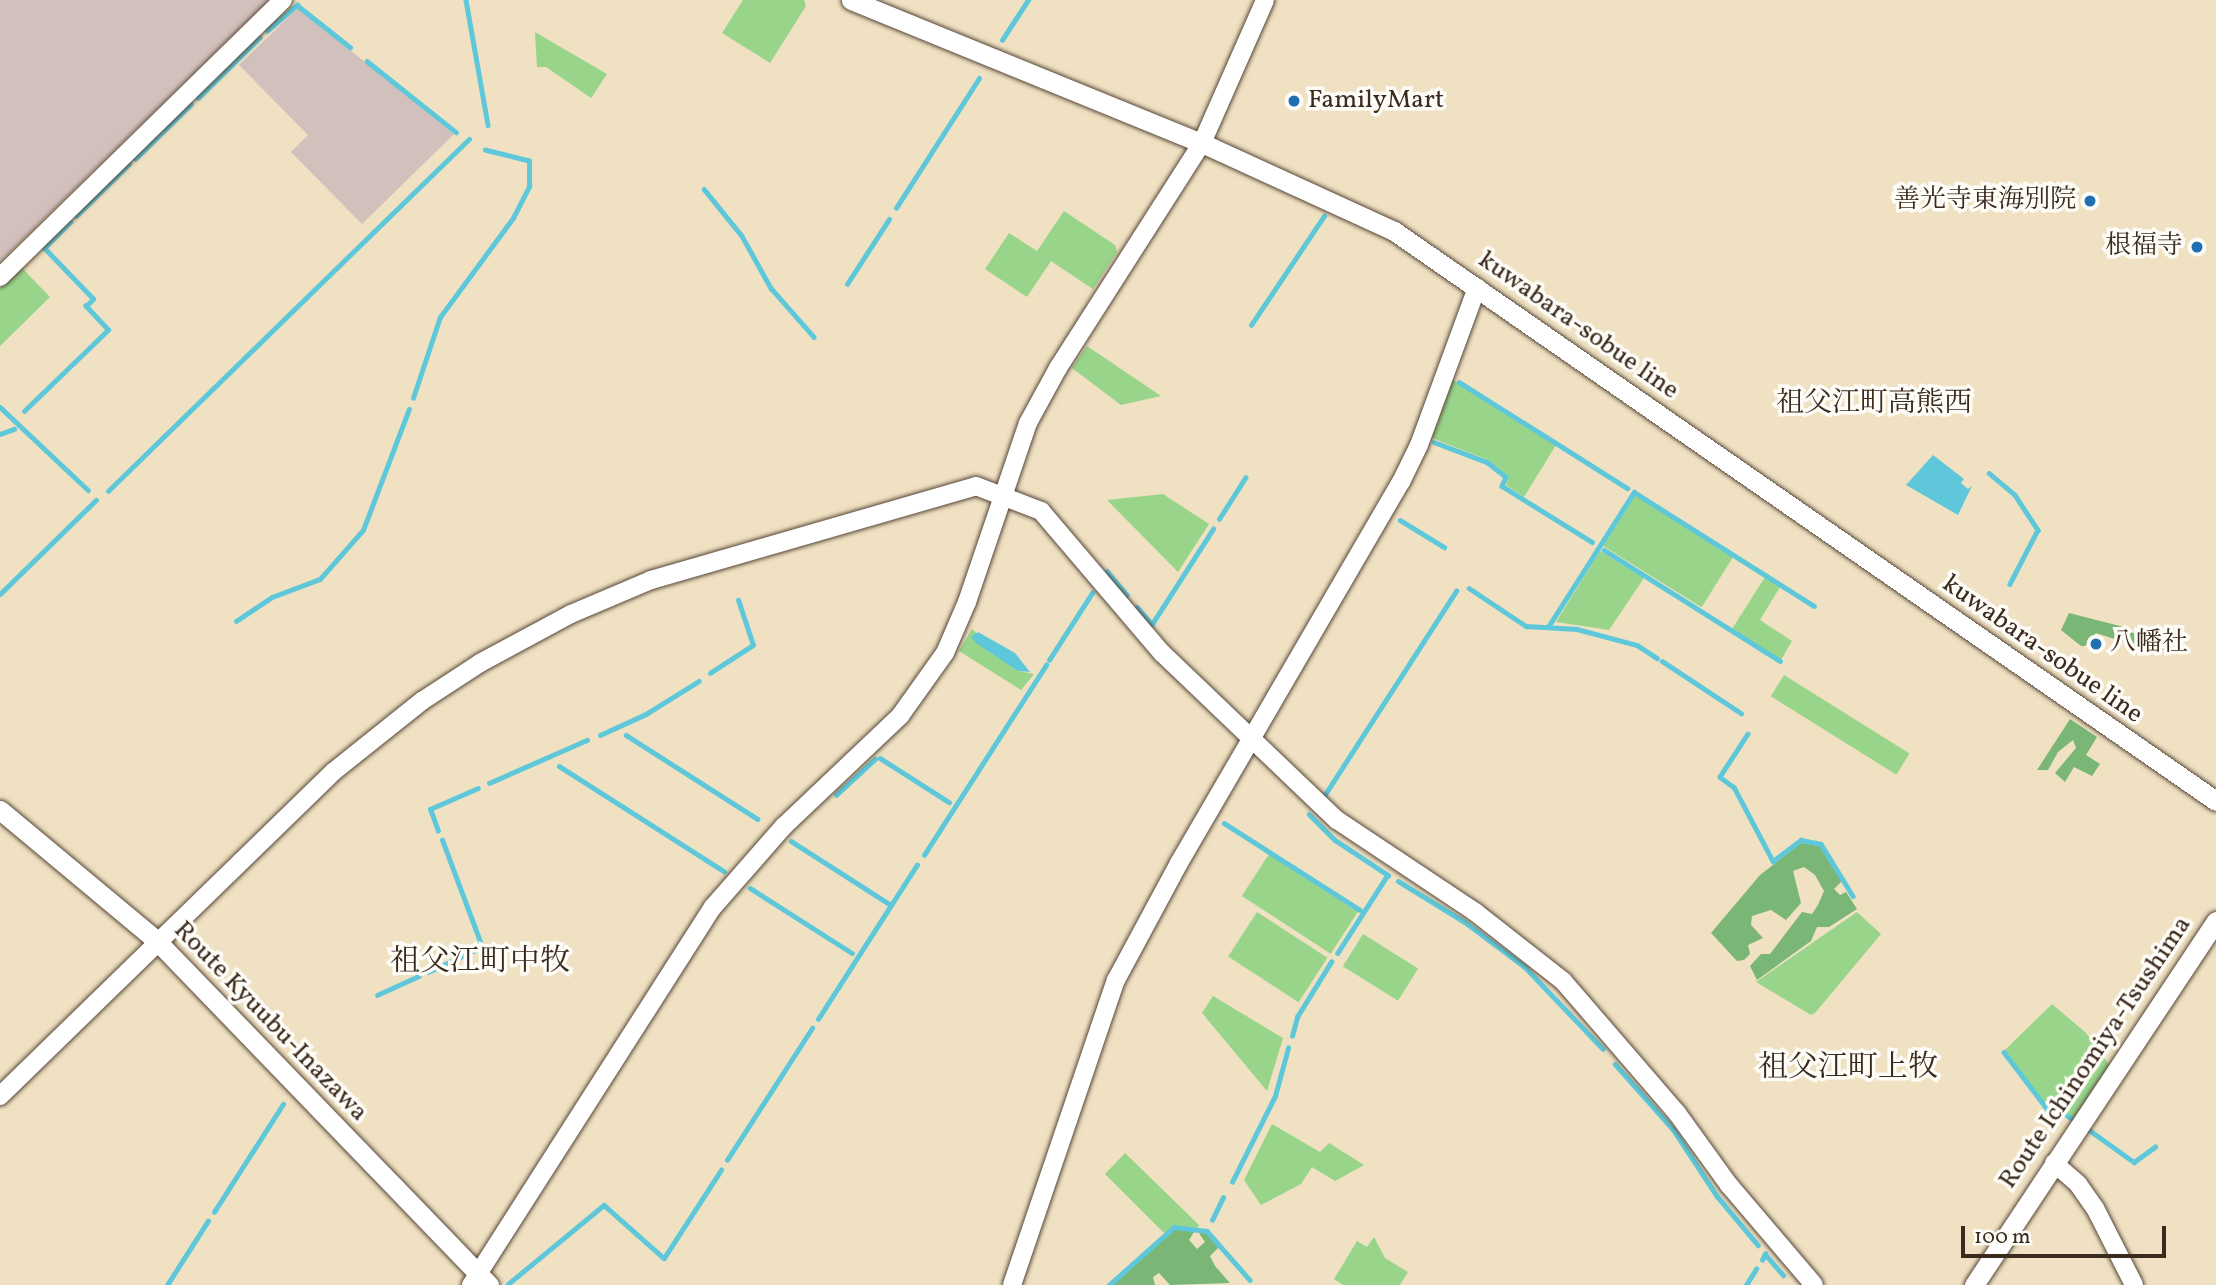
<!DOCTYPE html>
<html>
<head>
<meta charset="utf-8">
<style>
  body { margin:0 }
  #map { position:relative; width:2216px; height:1285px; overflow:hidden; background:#efe1c2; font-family:Vollkorn,"Noto Serif JP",serif }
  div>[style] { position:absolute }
  .industrial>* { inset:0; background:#d1c0bc }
  .green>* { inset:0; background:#98d58a; transform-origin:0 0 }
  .forest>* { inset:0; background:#7ab676 }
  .water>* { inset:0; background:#5ec8da }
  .stream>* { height:4.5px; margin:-2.25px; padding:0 2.25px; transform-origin:2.25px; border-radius:2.25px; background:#5ec8da }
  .roads { filter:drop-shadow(0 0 2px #564537) drop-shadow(0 0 2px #564537) }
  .tertiary>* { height:18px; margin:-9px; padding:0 9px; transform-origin:9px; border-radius:9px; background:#fff }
  .secondary>* { height:19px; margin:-9.5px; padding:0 9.5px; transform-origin:9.5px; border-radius:9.5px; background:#fff }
  .dots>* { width:19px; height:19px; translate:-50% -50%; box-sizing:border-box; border:4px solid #fdfcf7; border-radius:50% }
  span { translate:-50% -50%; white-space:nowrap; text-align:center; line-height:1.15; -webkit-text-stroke:7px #fdfcf7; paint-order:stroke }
  .poi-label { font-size:26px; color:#3b2a1e }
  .left { translate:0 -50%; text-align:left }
  .right { translate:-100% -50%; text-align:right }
  .street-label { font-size:26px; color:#3b2a1e }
  .neighbourhood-label { font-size:28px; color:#3b2a1e }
  .quarter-label { font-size:30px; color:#3b2a1e }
  .scale { position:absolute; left:1961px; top:1226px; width:205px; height:32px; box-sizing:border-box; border:4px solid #3b2a1e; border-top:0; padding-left:9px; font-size:21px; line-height:24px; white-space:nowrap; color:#3b2a1e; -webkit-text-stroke:5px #fdfcf7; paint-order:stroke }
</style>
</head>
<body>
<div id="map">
  <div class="industrial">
    <div style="clip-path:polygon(0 0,269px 0,0 261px)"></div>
    <div style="clip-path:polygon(298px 8px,454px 134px,362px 224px,291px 152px,308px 135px,239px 65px)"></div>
  </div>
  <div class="green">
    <div style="clip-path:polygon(743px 0,804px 0,806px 6px,770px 63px,722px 33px)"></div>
    <div style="clip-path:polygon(535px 32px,607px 74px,591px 98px,546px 67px,537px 67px)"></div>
    <div style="clip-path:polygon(1064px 211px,1115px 245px,1117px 252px,1093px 289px,1051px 261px,1027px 297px,985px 269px,1009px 233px,1037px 251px)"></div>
    <div style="clip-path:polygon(21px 267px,50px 297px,0 346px,0 288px)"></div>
    <div style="clip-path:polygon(1087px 346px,1161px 396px,1121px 405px,1072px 368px)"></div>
    <div style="clip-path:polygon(1453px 380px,1556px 445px,1524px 497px,1506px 485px,1509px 477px,1488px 460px,1432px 438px)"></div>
    <div style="clip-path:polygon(1163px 494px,1209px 524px,1178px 572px,1107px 500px)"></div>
    <div style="left:1635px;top:495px;width:116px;height:60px;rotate:32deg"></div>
    <div style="clip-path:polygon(1600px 551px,1644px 578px,1609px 630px,1556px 622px)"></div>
    <div style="clip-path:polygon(1765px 577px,1780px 587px,1760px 620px,1792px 641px,1781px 660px,1732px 629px)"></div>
    <div style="clip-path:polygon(972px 629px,1018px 671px,1034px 674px,1021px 690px,959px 651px)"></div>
    <div style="left:1784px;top:675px;width:148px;height:25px;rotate:32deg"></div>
    <div style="left:1269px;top:854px;width:106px;height:50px;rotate:33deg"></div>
    <div style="left:1257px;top:912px;width:84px;height:53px;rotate:33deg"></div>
    <div style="clip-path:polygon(1857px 912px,1881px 934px,1815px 1013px,1811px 1015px,1756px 982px)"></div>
    <div style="left:1363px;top:934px;width:65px;height:38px;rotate:32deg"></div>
    <div style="clip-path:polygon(1213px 996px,1283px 1038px,1267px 1091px,1202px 1013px)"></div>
    <div style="clip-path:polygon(2052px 1004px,2086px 1033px,2111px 1067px,2076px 1119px,2057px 1107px,2051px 1113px,2005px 1050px)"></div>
    <div style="clip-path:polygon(1272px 1124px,1320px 1152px,1329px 1143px,1364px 1165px,1335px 1181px,1312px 1167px,1301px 1184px,1261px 1205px,1244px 1180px)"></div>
    <div style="clip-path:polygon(1125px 1153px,1199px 1225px,1197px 1228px,1174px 1226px,1164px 1233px,1105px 1174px)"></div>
    <div style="clip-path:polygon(1374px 1237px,1385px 1258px,1408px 1272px,1400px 1285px,1343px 1285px,1334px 1279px,1357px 1241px,1367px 1247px)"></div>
  </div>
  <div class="forest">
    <div style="clip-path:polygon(2069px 613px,2120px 626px,2165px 650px,2145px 649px,2096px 633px,2085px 646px,2081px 646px,2061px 630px)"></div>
    <div style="clip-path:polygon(2070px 719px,2097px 737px,2086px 755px,2100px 764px,2092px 776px,2074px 767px,2065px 782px,2055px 773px,2076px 748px,2073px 740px,2058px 752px,2048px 770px,2037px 770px)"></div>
    <div style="clip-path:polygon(1801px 843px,1820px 846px,1842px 881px,1834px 889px,1840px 895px,1846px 892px,1857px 909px,1829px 927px,1817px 927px,1811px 941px,1757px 980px,1750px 966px,1761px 954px,1770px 954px,1802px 912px,1812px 914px,1818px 905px,1824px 891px,1815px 875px,1804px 867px,1793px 871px,1801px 903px,1786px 920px,1771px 910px,1752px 916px,1751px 925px,1763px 938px,1748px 945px,1750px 954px,1744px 960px,1737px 961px,1711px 933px,1760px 875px)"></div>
    <div style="clip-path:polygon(1175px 1229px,1194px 1232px,1189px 1240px,1197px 1249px,1205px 1242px,1199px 1233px,1207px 1233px,1219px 1247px,1210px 1256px,1215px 1266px,1230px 1283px,1170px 1285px,1159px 1273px,1153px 1277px,1155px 1285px,1113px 1285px)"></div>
  </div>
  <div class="water">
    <div style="clip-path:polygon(1933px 455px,1964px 479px,1961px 483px,1968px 489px,1972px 486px,1958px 515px,1906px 485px)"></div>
    <div style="clip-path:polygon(978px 632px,1015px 653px,1030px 672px,1018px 671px,976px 643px,971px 637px)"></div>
  </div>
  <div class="stream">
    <div style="left:466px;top:0;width:127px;rotate:80deg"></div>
    <div style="left:267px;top:31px;width:40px;rotate:-41deg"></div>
    <div style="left:297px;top:5px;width:68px;rotate:38.4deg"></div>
    <div style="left:1002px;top:40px;width:48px;rotate:-57deg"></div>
    <div style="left:367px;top:61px;width:114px;rotate:38.6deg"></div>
    <div style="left:198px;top:98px;width:86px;rotate:-44.5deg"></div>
    <div style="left:135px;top:159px;width:78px;rotate:-44.5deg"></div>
    <div style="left:704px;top:189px;width:60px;rotate:51deg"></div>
    <div style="left:742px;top:236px;width:60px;rotate:60.9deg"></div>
    <div style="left:771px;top:288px;width:65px;rotate:48.7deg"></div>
    <div style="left:896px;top:208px;width:154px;rotate:-57.4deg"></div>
    <div style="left:76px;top:216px;width:74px;rotate:-44.5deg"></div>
    <div style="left:847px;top:284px;width:77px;rotate:-57.1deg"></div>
    <div style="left:1251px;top:325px;width:131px;rotate:-56.2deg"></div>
    <div style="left:1459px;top:382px;width:199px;rotate:32.2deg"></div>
    <div style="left:413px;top:398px;width:85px;rotate:-71.6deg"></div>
    <div style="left:440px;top:317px;width:123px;rotate:-53.6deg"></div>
    <div style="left:513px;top:218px;width:36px;rotate:-63deg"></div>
    <div style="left:529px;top:186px;width:25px;rotate:-90deg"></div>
    <div style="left:529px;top:161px;width:45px;rotate:-166deg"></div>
    <div style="left:0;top:407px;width:121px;rotate:43.3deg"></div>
    <div style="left:24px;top:411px;width:117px;rotate:-44deg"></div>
    <div style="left:108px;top:330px;width:33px;rotate:-133deg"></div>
    <div style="left:86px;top:306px;width:10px;rotate:-45deg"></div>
    <div style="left:93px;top:299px;width:71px;rotate:-133.9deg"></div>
    <div style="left:44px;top:248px;width:37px;rotate:-45deg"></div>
    <div style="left:0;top:434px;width:15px;rotate:-20deg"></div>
    <div style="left:1434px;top:442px;width:57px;rotate:20.7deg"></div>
    <div style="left:1487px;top:462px;width:24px;rotate:38deg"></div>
    <div style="left:1506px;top:477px;width:10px;rotate:114deg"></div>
    <div style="left:1502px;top:486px;width:106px;rotate:31.9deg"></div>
    <div style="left:1989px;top:473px;width:34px;rotate:40deg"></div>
    <div style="left:2015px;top:495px;width:42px;rotate:56.7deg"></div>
    <div style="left:2038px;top:530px;width:61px;rotate:117.4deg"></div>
    <div style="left:108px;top:491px;width:504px;rotate:-44.28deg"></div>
    <div style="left:1219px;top:519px;width:49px;rotate:-57.6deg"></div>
    <div style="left:1400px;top:520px;width:52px;rotate:31.5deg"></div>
    <div style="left:1604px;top:550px;width:208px;rotate:32.2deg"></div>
    <div style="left:1107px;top:571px;width:31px;rotate:50deg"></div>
    <div style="left:1469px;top:588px;width:69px;rotate:33.7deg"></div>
    <div style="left:1526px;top:626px;width:51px;rotate:3.4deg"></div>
    <div style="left:1577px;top:629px;width:62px;rotate:14.9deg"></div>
    <div style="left:1637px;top:645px;width:24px;rotate:33deg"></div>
    <div style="left:0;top:594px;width:134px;rotate:-44.4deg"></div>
    <div style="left:1137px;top:607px;width:23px;rotate:49deg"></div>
    <div style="left:1152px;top:624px;width:113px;rotate:-57.3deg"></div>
    <div style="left:236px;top:621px;width:43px;rotate:-33.7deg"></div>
    <div style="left:272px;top:597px;width:51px;rotate:-20.6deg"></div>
    <div style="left:320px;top:579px;width:65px;rotate:-48.7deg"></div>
    <div style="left:363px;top:530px;width:129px;rotate:-69.2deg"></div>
    <div style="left:1548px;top:627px;width:160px;rotate:-57.5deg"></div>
    <div style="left:1634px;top:492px;width:213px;rotate:32.3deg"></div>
    <div style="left:1049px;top:660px;width:80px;rotate:-57.3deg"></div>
    <div style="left:1662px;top:661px;width:95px;rotate:33.4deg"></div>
    <div style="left:710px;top:673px;width:51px;rotate:-33.1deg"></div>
    <div style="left:753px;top:645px;width:47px;rotate:-108.4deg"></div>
    <div style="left:1748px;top:734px;width:51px;rotate:123.1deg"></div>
    <div style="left:1720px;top:777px;width:17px;rotate:36deg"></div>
    <div style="left:1734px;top:787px;width:84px;rotate:62.2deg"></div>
    <div style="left:1773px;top:861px;width:35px;rotate:-37deg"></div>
    <div style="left:1801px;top:840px;width:20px;rotate:11deg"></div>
    <div style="left:1821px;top:844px;width:61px;rotate:58.4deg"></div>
    <div style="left:600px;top:735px;width:51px;rotate:-24.5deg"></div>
    <div style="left:646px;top:714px;width:62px;rotate:-31.9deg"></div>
    <div style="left:626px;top:735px;width:156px;rotate:32.5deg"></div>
    <div style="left:880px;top:758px;width:82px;rotate:32.5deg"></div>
    <div style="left:559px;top:766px;width:196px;rotate:32.5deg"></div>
    <div style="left:489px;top:783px;width:107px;rotate:-23.7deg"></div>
    <div style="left:836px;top:795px;width:53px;rotate:-42.7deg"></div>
    <div style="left:1324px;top:796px;width:244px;rotate:-57.2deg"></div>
    <div style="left:1309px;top:814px;width:37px;rotate:45deg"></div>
    <div style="left:1335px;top:840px;width:64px;rotate:33.4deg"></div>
    <div style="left:1388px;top:875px;width:93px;rotate:122.7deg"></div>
    <div style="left:1224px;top:823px;width:161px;rotate:32.6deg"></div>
    <div style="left:438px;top:831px;width:23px;rotate:-110deg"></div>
    <div style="left:430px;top:809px;width:52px;rotate:-23.6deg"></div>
    <div style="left:791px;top:841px;width:119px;rotate:32.6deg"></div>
    <div style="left:924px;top:855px;width:226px;rotate:-57.3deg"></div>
    <div style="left:1398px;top:881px;width:79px;rotate:31.5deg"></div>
    <div style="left:1465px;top:922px;width:75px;rotate:36.9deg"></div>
    <div style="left:1525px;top:967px;width:113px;rotate:46.4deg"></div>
    <div style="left:750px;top:888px;width:121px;rotate:32.5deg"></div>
    <div style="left:428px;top:972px;width:60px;rotate:-24.8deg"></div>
    <div style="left:482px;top:947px;width:114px;rotate:-110.5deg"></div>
    <div style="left:377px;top:995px;width:46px;rotate:-24.3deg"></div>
    <div style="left:818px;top:1019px;width:183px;rotate:-57.3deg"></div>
    <div style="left:1292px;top:1036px;width:20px;rotate:-75deg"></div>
    <div style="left:1297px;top:1017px;width:65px;rotate:-58.3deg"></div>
    <div style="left:2004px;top:1052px;width:78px;rotate:52.8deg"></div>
    <div style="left:2051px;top:1114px;width:8px;rotate:-50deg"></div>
    <div style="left:2056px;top:1108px;width:22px;rotate:34deg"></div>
    <div style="left:1615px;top:1064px;width:87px;rotate:48.3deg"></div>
    <div style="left:1673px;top:1129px;width:80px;rotate:56.7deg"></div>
    <div style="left:1717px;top:1196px;width:64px;rotate:50.1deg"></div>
    <div style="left:2088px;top:1129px;width:57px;rotate:35.7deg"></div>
    <div style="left:2134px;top:1162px;width:26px;rotate:-36deg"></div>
    <div style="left:727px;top:1160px;width:157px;rotate:-57.2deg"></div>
    <div style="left:1232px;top:1182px;width:96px;rotate:-63.4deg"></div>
    <div style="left:1275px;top:1096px;width:50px;rotate:-74.8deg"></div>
    <div style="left:214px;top:1212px;width:128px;rotate:-57.4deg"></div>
    <div style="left:1212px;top:1220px;width:25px;rotate:-64deg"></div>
    <div style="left:1762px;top:1260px;width:7px;rotate:-63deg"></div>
    <div style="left:1765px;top:1254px;width:28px;rotate:49deg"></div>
    <div style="left:508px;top:1284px;width:124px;rotate:-39.5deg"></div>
    <div style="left:604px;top:1205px;width:80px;rotate:41.5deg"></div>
    <div style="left:664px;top:1258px;width:105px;rotate:-57.1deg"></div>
    <div style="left:167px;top:1285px;width:76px;rotate:-57.4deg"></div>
    <div style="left:1109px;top:1285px;width:87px;rotate:-41.7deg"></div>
    <div style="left:1174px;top:1227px;width:33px;rotate:7deg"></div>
    <div style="left:1207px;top:1231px;width:65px;rotate:48.7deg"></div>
    <div style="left:1746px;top:1285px;width:19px;rotate:-58deg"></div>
  </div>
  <div class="roads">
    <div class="tertiary">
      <div style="left:0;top:277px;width:396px;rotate:-44.4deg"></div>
      <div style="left:0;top:1096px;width:465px;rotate:-44.2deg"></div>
      <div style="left:333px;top:772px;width:114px;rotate:-38.6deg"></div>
      <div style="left:422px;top:701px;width:69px;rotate:-33.2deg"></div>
      <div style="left:480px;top:663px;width:103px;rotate:-28.3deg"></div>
      <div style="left:571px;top:614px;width:87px;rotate:-23deg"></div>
      <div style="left:651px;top:580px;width:338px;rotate:-16.1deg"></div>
      <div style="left:976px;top:486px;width:70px;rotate:21deg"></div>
      <div style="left:1041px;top:511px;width:187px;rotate:49.6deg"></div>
      <div style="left:1162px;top:653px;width:242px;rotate:43.7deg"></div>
      <div style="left:1337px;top:820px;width:166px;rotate:33.7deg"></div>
      <div style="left:1475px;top:912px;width:112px;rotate:38.1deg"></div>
      <div style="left:1563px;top:981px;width:174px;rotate:49.2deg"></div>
      <div style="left:1677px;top:1113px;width:89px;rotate:54.2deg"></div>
      <div style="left:1729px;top:1185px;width:131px;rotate:49.6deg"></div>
      <div style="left:2054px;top:1163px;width:32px;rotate:41deg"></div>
      <div style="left:2078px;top:1184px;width:29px;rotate:55deg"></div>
      <div style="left:2095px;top:1208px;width:86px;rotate:63.1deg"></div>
      <div style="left:471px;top:1285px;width:449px;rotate:-57.4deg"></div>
      <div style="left:713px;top:907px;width:108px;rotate:-48.8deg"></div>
      <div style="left:784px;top:826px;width:160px;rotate:-43.5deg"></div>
      <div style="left:900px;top:716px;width:77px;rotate:-54.5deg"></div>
      <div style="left:945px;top:653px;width:56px;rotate:-66.7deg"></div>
      <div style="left:967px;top:602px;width:189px;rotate:-71.2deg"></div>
      <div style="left:1028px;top:423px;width:63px;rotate:-61.4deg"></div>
      <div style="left:1058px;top:368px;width:267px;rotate:-57.4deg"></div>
      <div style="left:1202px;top:143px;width:156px;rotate:-66.2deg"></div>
      <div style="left:1012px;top:1285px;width:322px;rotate:-71.2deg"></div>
      <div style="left:1116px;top:980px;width:133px;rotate:-61.7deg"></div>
      <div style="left:1179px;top:863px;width:441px;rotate:-59.8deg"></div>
      <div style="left:1401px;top:482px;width:41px;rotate:-64.1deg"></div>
      <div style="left:1419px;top:445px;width:168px;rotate:-69.8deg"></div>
    </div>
    <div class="secondary">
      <div style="left:851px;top:0;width:379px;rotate:22.2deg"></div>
      <div style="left:1202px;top:143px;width:211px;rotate:24.6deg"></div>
      <div style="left:1394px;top:231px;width:1000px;rotate:34.74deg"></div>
      <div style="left:0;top:810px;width:204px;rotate:39.8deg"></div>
      <div style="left:157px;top:941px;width:478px;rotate:46deg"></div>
      <div style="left:1974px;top:1285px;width:437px;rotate:-56.4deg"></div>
    </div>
  </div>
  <div class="dots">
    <div style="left:1294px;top:101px;background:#1f6fb2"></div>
    <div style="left:2090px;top:201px;background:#1f6fb2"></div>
    <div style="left:2197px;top:247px;background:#1f6fb2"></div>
    <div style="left:2096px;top:644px;background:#1f6fb2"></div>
  </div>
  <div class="poi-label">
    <span class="left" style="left:1308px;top:101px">FamilyMart</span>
    <span class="right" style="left:2076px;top:201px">善光寺東海別院</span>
    <span class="right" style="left:2183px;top:247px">根福寺</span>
    <span class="left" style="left:2110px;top:644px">八幡社</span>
  </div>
  <div class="street-label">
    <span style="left:1578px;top:326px;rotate:35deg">kuwabara-sobue line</span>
    <span style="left:2042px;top:650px;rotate:35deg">kuwabara-sobue line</span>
    <span style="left:270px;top:1022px;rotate:46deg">Route Kyuubu-Inazawa</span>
    <span style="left:2096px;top:1053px;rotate:-56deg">Route Ichinomiya-Tsushima</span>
  </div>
  <div class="neighbourhood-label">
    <span style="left:1874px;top:404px">祖父江町高熊西</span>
  </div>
  <div class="quarter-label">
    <span style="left:480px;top:962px">祖父江町中牧</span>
    <span style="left:1848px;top:1068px">祖父江町上牧</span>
  </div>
  <div class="scale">100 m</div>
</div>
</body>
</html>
